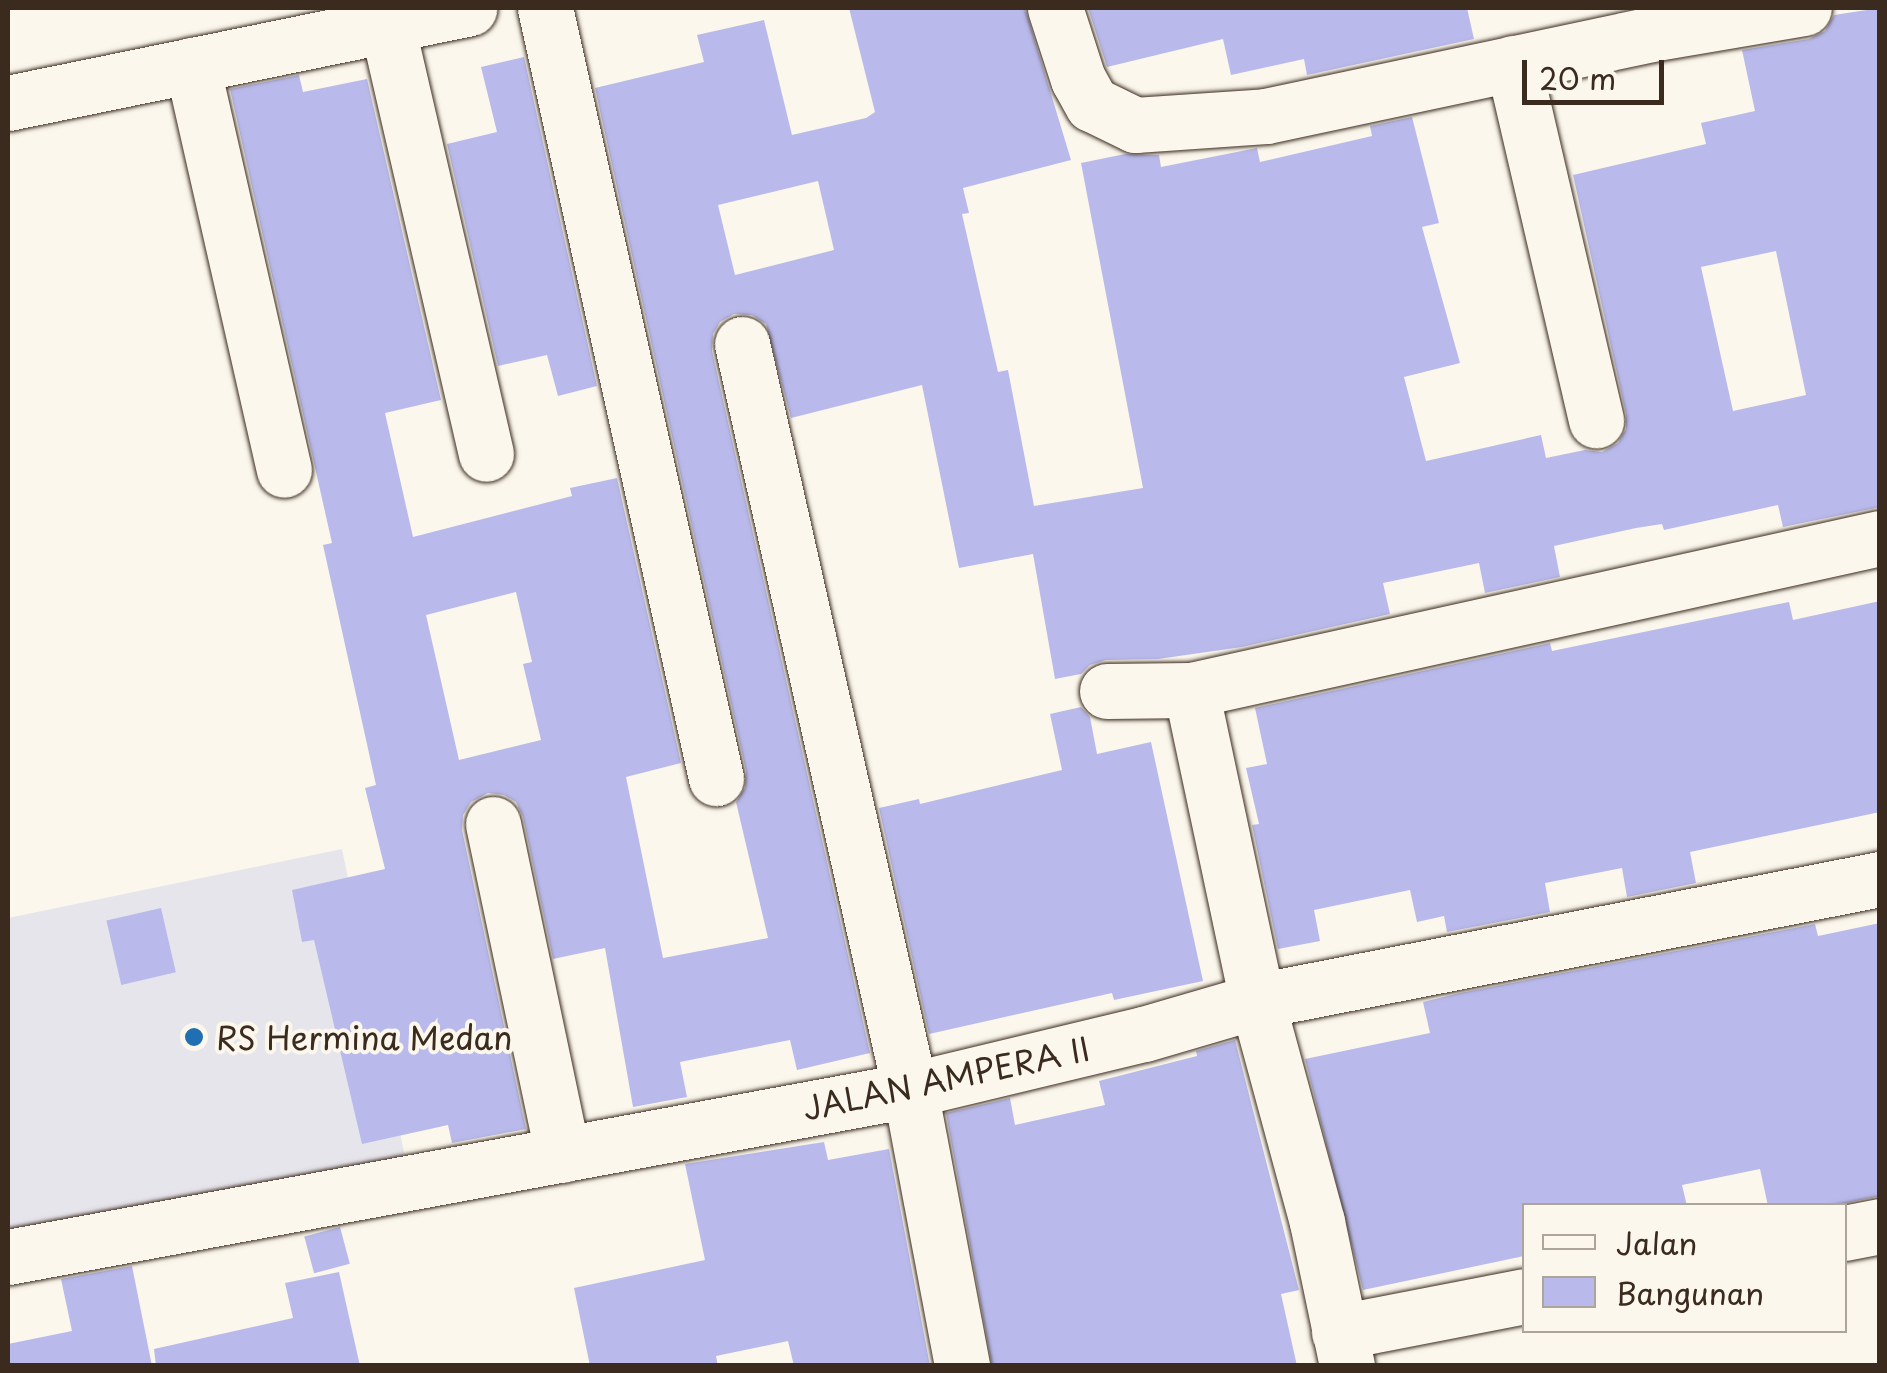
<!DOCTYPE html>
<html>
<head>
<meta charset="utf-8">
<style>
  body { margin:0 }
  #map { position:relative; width:1887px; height:1373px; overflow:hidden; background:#fbf7ec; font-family:"Playpen Sans",sans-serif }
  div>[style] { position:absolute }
  .built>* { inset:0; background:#e7e5ec }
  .building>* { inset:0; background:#b9baeb; transform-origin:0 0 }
  .roads { filter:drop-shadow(0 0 2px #3b2a1e) drop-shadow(0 0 2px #3b2a1e) }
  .minor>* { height:55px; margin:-27.5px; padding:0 27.5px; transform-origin:27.5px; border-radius:27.5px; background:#fbf7ec }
  .dots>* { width:28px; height:28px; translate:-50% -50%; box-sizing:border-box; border:5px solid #fbf7ec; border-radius:50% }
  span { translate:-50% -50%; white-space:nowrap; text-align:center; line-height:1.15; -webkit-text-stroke:8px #fbf7ec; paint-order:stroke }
  .poi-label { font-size:32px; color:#3b2a1e }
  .left { translate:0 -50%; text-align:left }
  .street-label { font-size:32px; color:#3b2a1e }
  .frame { position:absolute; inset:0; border:10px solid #3b2a1e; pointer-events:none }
  .legend { position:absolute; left:1522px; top:1203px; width:325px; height:130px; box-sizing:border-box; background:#fbf7ec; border:2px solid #aea59a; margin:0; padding:12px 18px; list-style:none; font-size:30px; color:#3b2a1e }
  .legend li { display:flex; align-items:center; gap:20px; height:50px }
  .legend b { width:50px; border:2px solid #aea59a }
  .scale { position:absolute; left:1522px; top:60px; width:142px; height:45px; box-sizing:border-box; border:5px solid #3b2a1e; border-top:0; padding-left:12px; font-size:30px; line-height:35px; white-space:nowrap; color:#3b2a1e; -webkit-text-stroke:8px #fbf7ec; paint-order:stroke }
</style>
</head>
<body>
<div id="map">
  <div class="built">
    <div style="clip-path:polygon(342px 849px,405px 1157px,8px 1230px,8px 918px)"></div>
  </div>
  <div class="building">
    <div style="clip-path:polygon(evenodd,849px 8px,1025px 8px,1071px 160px,963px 188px,969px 213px,962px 214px,998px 372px,1008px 370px,1034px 506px,1143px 488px,1081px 163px,1125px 154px,1159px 155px,1161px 167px,1257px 148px,1260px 162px,1372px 136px,1370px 126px,1412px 117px,1439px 223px,1422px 227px,1460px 363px,1404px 377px,1426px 461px,1541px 435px,1546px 458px,1585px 450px,1602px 452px,1618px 443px,1626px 429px,1626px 414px,1573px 175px,1706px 144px,1701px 123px,1755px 111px,1742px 50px,1809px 39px,1825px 31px,1834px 15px,1880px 8px,1880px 507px,1783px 527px,1778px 505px,1664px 530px,1662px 524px,1636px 528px,1554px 546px,1560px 577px,1485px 593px,1479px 563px,1383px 583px,1390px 614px,1242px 647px,1158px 659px,1106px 660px,1090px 665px,1081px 674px,1055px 679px,1033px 554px,959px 568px,922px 385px,791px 418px,766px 324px,752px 315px,734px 314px,720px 322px,713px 334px,712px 351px,870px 1053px,797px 1070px,790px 1040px,680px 1062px,687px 1097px,633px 1107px,605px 948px,553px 959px,523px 817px,516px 802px,504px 795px,488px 793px,471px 802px,463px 815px,462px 830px,526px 1129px,452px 1143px,448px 1125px,362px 1144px,314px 940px,302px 942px,292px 890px,385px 869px,365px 788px,376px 785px,323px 545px,332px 543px,230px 89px,299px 75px,303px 92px,367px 79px,441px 400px,385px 413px,413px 537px,572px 496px,570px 488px,617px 478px,681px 763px,626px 777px,663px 958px,768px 938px,736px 802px,745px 788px,746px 771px,595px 88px,704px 62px,697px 35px,764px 20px,792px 135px,866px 118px,875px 112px,849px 8px,818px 181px,834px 250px,735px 275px,718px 205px,818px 181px,849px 8px,1776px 251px,1806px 395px,1733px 411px,1701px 267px,1776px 251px,849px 8px,516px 592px,532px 662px,523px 664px,541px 740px,459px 760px,426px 615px,516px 592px)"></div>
    <div style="clip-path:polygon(1088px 8px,1467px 8px,1474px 39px,1307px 75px,1304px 59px,1231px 75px,1223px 39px,1107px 67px)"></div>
    <div style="clip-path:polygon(524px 57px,597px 386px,558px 396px,547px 355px,498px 366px,447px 144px,497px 132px,481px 67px)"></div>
    <div style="clip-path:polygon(1880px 601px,1880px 812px,1690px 852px,1696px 883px,1627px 897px,1622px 868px,1545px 883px,1550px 912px,1447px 932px,1444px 916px,1417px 922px,1410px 890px,1314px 910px,1320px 941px,1278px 949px,1252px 825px,1259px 824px,1246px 768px,1267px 764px,1255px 708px,1550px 643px,1552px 651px,1789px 602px,1793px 620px)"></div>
    <div style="clip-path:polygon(1081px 707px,1090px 717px,1097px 754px,1151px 742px,1203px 981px,1114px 1000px,1112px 993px,929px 1034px,879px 808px,919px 799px,920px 804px,1062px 770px,1050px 714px)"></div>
    <div style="left:161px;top:908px;width:66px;height:56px;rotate:77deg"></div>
    <div style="clip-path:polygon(1880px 923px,1880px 1196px,1831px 1206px,1768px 1206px,1760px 1169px,1682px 1185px,1687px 1206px,1524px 1206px,1524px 1256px,1363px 1290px,1305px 1059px,1430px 1033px,1423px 1002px,1460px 993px,1815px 924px,1818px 936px)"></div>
    <div style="clip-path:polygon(1235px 1040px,1299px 1290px,1281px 1294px,1297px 1366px,992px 1366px,946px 1113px,1010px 1098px,1015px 1125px,1105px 1105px,1099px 1081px,1197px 1056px,1196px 1051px)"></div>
    <div style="clip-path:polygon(824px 1142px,828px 1160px,889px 1149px,930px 1366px,794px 1366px,788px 1341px,716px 1356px,718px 1366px,590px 1366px,574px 1288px,705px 1260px,685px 1164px)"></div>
    <div style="left:340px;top:1227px;width:38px;height:37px;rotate:75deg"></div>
    <div style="clip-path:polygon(132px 1266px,152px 1366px,8px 1366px,8px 1344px,72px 1331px,61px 1279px)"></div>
    <div style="clip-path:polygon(339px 1272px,360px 1366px,156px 1366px,154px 1349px,293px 1318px,285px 1283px)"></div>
  </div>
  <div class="roads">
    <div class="minor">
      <div style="left:545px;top:8px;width:789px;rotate:77.48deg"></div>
      <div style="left:1055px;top:8px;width:75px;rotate:72.1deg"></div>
      <div style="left:1078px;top:79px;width:29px;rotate:61deg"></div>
      <div style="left:1092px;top:104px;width:48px;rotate:26deg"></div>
      <div style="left:1135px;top:125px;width:131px;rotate:-3.9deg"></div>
      <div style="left:1266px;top:116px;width:399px;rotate:-12deg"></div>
      <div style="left:1656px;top:33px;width:150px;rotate:-9.6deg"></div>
      <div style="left:387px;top:25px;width:440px;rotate:77deg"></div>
      <div style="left:1513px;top:63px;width:367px;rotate:76.9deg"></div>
      <div style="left:192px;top:65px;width:415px;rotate:77.2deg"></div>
      <div style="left:8px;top:103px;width:471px;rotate:-11.6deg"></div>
      <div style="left:742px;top:344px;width:765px;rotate:77.31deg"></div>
      <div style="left:910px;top:1090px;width:281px;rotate:79.3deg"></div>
      <div style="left:1191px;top:690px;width:318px;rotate:78deg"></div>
      <div style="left:1257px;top:1001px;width:229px;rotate:74.8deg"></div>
      <div style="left:1317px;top:1222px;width:147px;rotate:78.2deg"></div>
      <div style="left:1107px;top:691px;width:84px;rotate:-0.7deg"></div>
      <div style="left:1191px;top:690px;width:706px;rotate:-12.44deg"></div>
      <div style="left:493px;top:824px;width:338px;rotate:78.1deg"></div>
      <div style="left:1844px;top:1233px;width:37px;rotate:-11deg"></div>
      <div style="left:8px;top:1257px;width:917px;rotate:-10.49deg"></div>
      <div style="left:910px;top:1090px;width:241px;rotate:-13.5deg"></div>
      <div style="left:1144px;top:1034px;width:118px;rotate:-16.3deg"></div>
      <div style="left:1257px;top:1001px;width:635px;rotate:-11.08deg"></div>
      <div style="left:1339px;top:1332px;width:188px;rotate:-11deg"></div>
    </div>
  </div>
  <div class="dots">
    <div style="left:194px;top:1037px;background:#1f6fb2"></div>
  </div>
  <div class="poi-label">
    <span class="left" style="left:216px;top:1037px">RS Hermina Medan</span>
  </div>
  <div class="street-label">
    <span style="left:946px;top:1078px;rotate:-12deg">JALAN AMPERA II</span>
  </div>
  <div class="frame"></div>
  <ul class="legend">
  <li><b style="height:12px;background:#fbf7ec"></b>Jalan</li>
  <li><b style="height:28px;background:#b9baeb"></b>Bangunan</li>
  </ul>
  <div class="scale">20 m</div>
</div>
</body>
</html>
